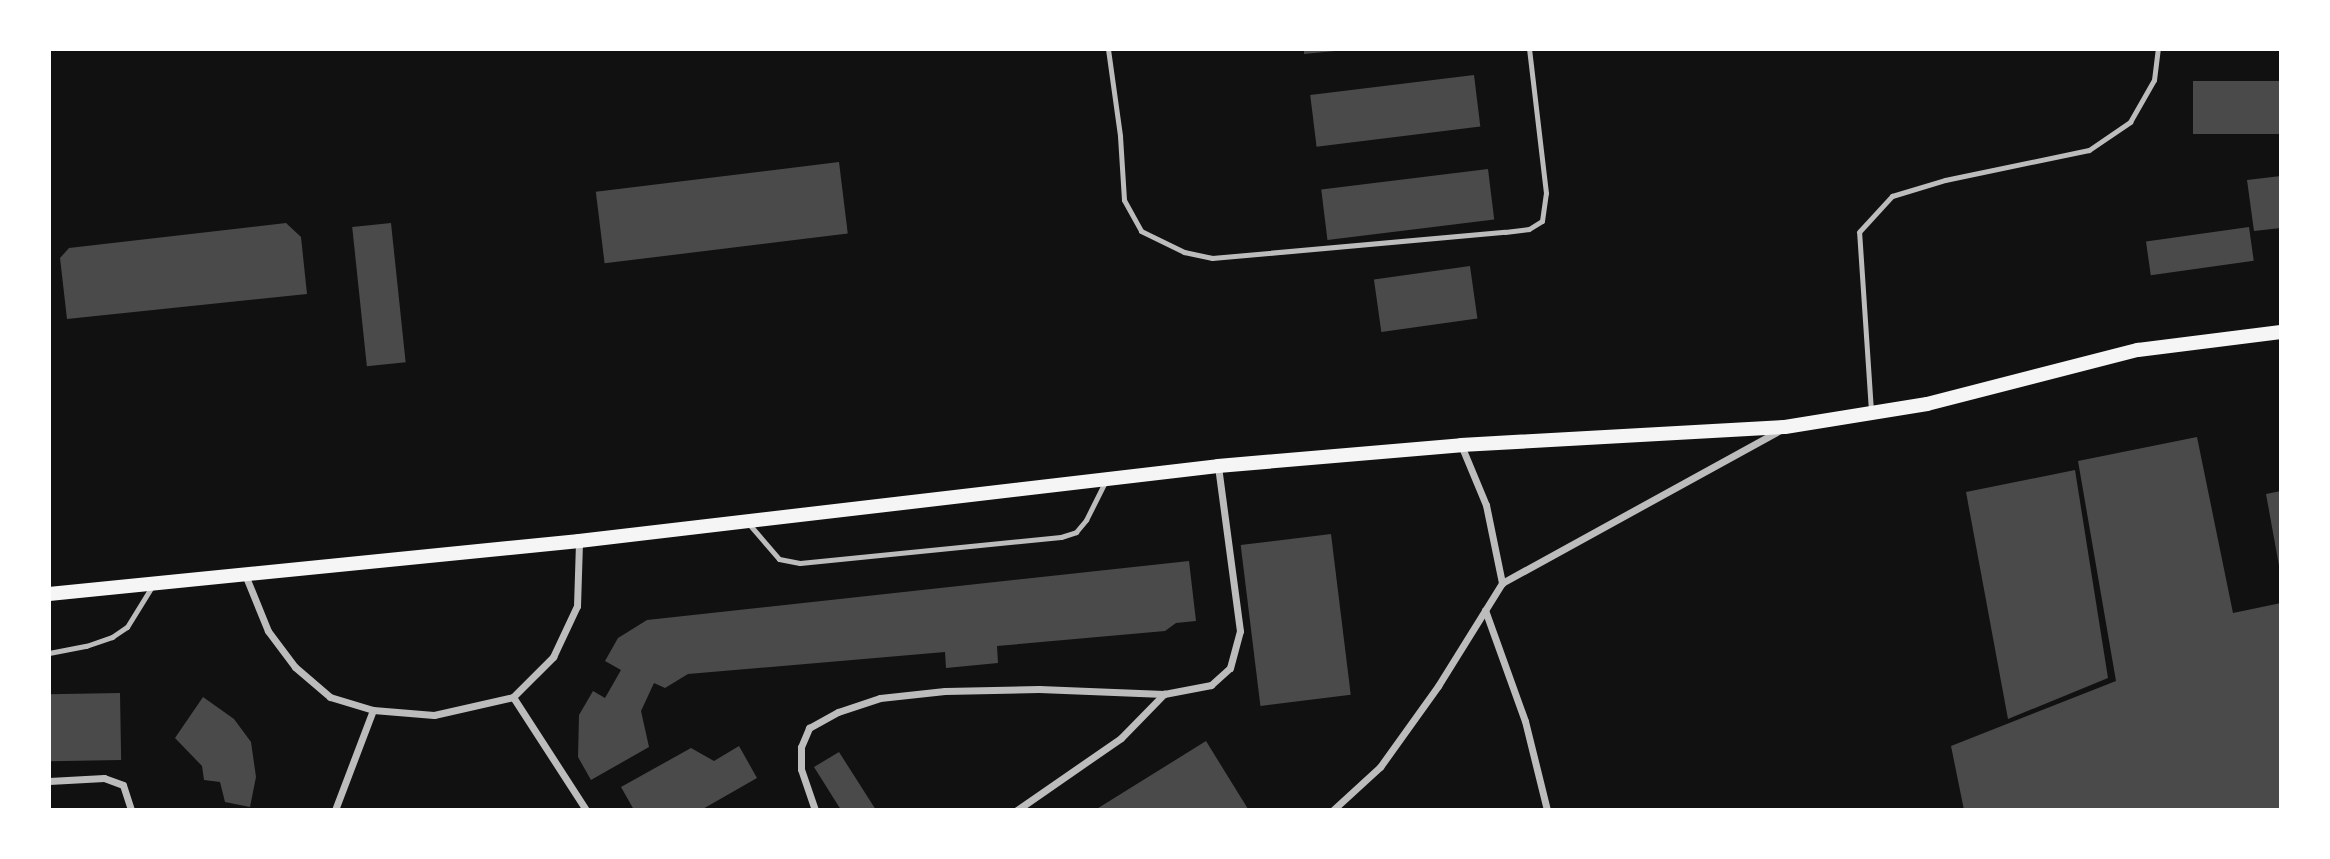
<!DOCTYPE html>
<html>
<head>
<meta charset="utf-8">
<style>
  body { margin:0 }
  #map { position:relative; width:2330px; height:859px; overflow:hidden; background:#111; font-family:Rubik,sans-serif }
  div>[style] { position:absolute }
  .building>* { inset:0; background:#4a4a4a; transform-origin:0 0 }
  .service>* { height:5px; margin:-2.5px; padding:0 2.5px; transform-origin:2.5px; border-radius:2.5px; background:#bcbcbc }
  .minor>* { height:7px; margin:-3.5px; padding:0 3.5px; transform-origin:3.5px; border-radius:3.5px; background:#bcbcbc }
  .secondary>* { height:14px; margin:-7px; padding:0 7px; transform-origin:7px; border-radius:7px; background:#f5f5f5 }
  span { translate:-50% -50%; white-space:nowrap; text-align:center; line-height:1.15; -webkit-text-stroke:7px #fff; paint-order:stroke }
  .frame { position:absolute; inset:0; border:51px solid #fff; pointer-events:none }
</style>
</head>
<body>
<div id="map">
  <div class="building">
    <div style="clip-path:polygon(1304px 49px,1335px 49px,1335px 51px,1304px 54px)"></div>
    <div style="left:1474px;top:75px;width:52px;height:165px;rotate:83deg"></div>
    <div style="left:2281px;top:81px;width:53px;height:88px;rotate:90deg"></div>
    <div style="left:839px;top:162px;width:72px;height:245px;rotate:83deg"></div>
    <div style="left:1488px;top:169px;width:51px;height:168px;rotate:83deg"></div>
    <div style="clip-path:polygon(2281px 176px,2281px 228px,2254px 231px,2247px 180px)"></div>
    <div style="clip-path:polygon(286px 223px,301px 237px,307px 294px,67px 319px,60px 258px,69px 248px)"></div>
    <div style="left:391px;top:223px;width:140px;height:39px;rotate:84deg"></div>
    <div style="left:2249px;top:227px;width:34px;height:104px;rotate:82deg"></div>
    <div style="left:1470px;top:266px;width:53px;height:97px;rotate:82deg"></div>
    <div style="clip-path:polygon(2197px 437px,2233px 613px,2281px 603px,2281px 810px,1964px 810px,1951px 746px,2116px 681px,2078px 461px)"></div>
    <div style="clip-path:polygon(2075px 470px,2108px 678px,2008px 719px,1966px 492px)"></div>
    <div style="clip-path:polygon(2281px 491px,2281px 571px,2280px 571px,2266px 494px)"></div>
    <div style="left:1331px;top:534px;width:162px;height:91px;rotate:83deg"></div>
    <div style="clip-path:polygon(1189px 561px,1196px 621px,1176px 623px,1165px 631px,997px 646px,998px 663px,946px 668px,945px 652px,688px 674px,665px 688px,654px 683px,641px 711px,649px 747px,591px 780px,578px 757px,579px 715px,593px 691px,605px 698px,621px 670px,605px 661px,618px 638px,647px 620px)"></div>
    <div style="left:120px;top:693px;width:67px;height:71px;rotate:89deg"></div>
    <div style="clip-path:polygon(203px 697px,234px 719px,251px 742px,256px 777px,250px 807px,225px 802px,220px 782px,204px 780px,202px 766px,175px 738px)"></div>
    <div style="clip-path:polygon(1206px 741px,1248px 809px,1095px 810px)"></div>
    <div style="clip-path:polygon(739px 746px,757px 778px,701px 810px,634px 810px,621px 787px,691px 748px,714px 761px)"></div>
    <div style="clip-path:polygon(839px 752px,876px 810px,841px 810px,814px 767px)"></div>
  </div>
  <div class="service">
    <div style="left:1108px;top:49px;width:88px;rotate:82.1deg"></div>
    <div style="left:1120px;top:136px;width:64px;rotate:86.4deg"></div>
    <div style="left:1124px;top:200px;width:35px;rotate:61deg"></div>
    <div style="left:1141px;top:231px;width:48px;rotate:26deg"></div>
    <div style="left:1184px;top:252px;width:29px;rotate:12deg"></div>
    <div style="left:1212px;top:258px;width:294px;rotate:-5.1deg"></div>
    <div style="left:1505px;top:232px;width:24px;rotate:-7deg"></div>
    <div style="left:1529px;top:229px;width:15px;rotate:-32deg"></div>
    <div style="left:1542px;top:221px;width:28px;rotate:-82deg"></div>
    <div style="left:1546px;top:193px;width:145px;rotate:-96.7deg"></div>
    <div style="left:1871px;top:411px;width:179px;rotate:-93.8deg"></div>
    <div style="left:1859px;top:232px;width:49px;rotate:-47.5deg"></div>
    <div style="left:1892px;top:196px;width:55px;rotate:-16.8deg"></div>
    <div style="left:1945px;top:180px;width:147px;rotate:-11.8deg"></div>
    <div style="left:2089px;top:150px;width:50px;rotate:-34.3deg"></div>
    <div style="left:2130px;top:122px;width:48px;rotate:-60.3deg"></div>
    <div style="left:2154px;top:80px;width:31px;rotate:-83deg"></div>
    <div style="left:749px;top:524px;width:46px;rotate:49.4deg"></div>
    <div style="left:779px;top:559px;width:21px;rotate:11deg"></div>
    <div style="left:800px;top:563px;width:262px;rotate:-5.7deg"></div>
    <div style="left:1061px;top:537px;width:16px;rotate:-18deg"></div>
    <div style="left:1076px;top:532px;width:16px;rotate:-50deg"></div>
    <div style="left:1086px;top:520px;width:42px;rotate:-63.4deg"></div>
    <div style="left:49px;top:653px;width:38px;rotate:-11deg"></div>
    <div style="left:86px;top:646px;width:28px;rotate:-19deg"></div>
    <div style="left:112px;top:637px;width:18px;rotate:-34deg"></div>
    <div style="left:127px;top:627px;width:46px;rotate:-58.4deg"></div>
  </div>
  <div class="minor">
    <div style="left:1461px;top:445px;width:65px;rotate:67.4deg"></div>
    <div style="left:1486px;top:505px;width:80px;rotate:78.4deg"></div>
    <div style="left:246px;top:577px;width:58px;rotate:67.8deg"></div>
    <div style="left:268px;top:631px;width:45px;rotate:53.1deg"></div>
    <div style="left:295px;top:667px;width:46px;rotate:40.6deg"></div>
    <div style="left:330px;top:697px;width:45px;rotate:16.8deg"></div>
    <div style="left:373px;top:710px;width:61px;rotate:4.7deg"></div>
    <div style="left:434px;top:715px;width:81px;rotate:-12.8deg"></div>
    <div style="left:513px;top:697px;width:57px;rotate:-45deg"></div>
    <div style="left:553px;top:657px;width:56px;rotate:-64.8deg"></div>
    <div style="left:577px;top:606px;width:65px;rotate:-88.2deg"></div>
    <div style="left:1485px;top:610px;width:118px;rotate:70.2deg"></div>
    <div style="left:1525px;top:721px;width:92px;rotate:76.1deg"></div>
    <div style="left:513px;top:697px;width:135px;rotate:57.1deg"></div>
    <div style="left:49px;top:781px;width:55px;rotate:-3.1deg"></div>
    <div style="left:104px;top:778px;width:20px;rotate:20deg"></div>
    <div style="left:123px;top:785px;width:26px;rotate:72deg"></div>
    <div style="left:335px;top:810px;width:107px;rotate:-69.2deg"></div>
    <div style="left:815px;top:810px;width:43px;rotate:-108.9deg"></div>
    <div style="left:801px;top:769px;width:22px;rotate:-90deg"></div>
    <div style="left:801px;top:747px;width:21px;rotate:-67deg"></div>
    <div style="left:809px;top:728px;width:33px;rotate:-29deg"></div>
    <div style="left:838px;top:712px;width:44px;rotate:-18.4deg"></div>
    <div style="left:880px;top:698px;width:65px;rotate:-6.1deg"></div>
    <div style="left:945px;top:691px;width:94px;rotate:-1.2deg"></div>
    <div style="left:1039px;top:689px;width:125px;rotate:2.3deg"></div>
    <div style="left:1017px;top:810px;width:126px;rotate:-34.7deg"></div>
    <div style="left:1121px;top:738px;width:62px;rotate:-45.7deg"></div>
    <div style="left:1164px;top:694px;width:48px;rotate:-10.8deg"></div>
    <div style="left:1211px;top:685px;width:25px;rotate:-42deg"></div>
    <div style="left:1230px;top:668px;width:38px;rotate:-75deg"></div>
    <div style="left:1240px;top:631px;width:166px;rotate:-97.6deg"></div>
    <div style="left:1333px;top:810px;width:64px;rotate:-42.5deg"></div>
    <div style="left:1380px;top:767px;width:100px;rotate:-54.4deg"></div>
    <div style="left:1438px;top:686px;width:121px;rotate:-58.1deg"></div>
    <div style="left:1502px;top:583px;width:317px;rotate:-28.8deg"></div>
  </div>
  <div class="secondary">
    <div style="left:49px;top:594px;width:533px;rotate:-5.71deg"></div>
    <div style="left:579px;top:541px;width:643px;rotate:-6.69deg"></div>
    <div style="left:1218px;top:466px;width:244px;rotate:-4.9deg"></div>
    <div style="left:1461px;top:445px;width:324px;rotate:-3.2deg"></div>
    <div style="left:1785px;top:427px;width:144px;rotate:-9.2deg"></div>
    <div style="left:1927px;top:404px;width:218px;rotate:-14.4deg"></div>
    <div style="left:2138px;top:350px;width:144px;rotate:-7.2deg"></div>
  </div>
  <div class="frame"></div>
</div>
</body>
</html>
